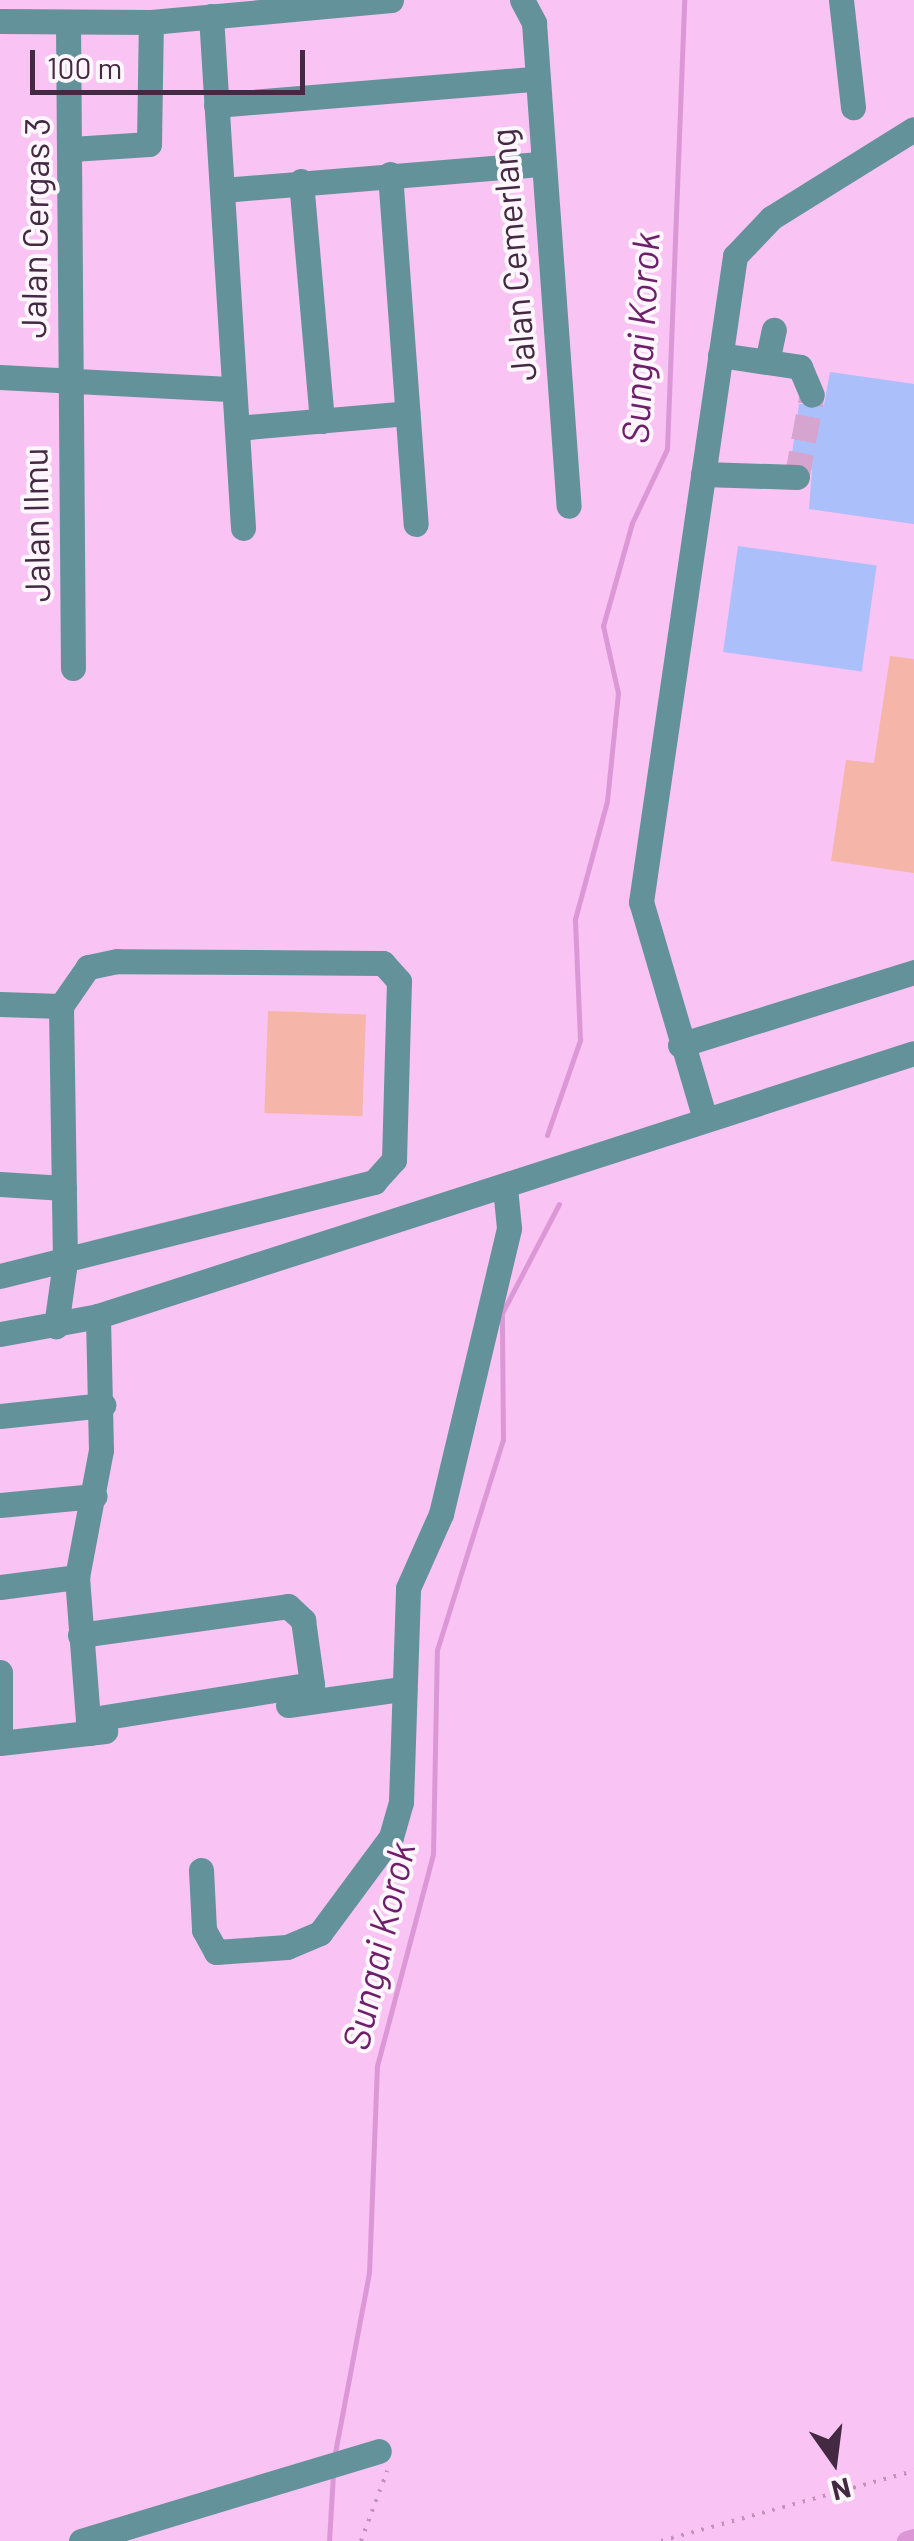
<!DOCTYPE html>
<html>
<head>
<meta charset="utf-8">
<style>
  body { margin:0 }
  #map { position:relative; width:914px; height:2541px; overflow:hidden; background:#f9c3f3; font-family:Barlow,sans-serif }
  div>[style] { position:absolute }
  .green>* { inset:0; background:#f5b5a9; transform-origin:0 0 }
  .stream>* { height:5px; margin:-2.5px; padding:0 2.5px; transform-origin:2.5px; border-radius:2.5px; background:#dc98d6 }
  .canal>* { height:20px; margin:-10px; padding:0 10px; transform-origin:10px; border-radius:10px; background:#dc98d6 }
  .building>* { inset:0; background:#abbffa; transform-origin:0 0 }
  .minor-tunnel>* { height:25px; margin-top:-12.5px; transform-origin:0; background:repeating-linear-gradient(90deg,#d5a4cf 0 25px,transparent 0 37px) }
  .path>* { height:4px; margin-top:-2px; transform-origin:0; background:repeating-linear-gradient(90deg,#c093bb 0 2.5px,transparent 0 10.5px) }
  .minor>* { height:25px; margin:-12.5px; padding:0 12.5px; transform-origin:12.5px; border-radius:12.5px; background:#63929a }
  span { translate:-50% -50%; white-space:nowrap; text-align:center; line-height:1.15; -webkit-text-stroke:8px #fdf6fc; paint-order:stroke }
  .street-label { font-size:35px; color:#432941 }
  .water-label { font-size:38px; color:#6e1e6a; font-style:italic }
  .north { position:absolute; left:784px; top:2411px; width:100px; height:100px; -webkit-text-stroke:8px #fdf6fc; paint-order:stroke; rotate:166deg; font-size:28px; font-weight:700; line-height:40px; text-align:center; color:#432941 }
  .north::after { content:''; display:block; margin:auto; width:35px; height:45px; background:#432941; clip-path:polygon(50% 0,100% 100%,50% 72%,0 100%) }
  .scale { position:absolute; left:30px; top:50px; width:275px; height:45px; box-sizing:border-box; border:5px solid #432941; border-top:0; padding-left:12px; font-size:30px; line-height:35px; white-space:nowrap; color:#432941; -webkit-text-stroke:8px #fdf6fc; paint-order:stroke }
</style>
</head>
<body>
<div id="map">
  <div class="green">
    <div style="clip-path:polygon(890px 656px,914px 659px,914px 873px,831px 861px,846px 760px,874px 763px)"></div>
    <div style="left:268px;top:1011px;width:98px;height:102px;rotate:2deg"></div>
  </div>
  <div class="stream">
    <div style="left:547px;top:1135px;width:101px;rotate:-70.8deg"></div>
    <div style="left:580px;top:1040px;width:121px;rotate:-92.4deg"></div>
    <div style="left:575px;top:919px;width:122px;rotate:-74.8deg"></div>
    <div style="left:607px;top:801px;width:109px;rotate:-84.2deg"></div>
    <div style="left:618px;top:693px;width:69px;rotate:-102.6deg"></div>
    <div style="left:603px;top:626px;width:107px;rotate:-74.3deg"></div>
    <div style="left:632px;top:523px;width:82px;rotate:-64.7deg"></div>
    <div style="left:667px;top:449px;width:449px;rotate:-87.8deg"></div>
    <div style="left:334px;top:2458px;width:188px;rotate:-79.3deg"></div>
    <div style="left:369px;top:2273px;width:207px;rotate:-87.8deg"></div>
    <div style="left:377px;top:2066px;width:219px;rotate:-75.2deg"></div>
    <div style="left:433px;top:1854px;width:204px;rotate:-88.9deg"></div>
    <div style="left:437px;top:1650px;width:220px;rotate:-72.6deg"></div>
    <div style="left:503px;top:1440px;width:127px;rotate:-90.5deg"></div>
    <div style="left:502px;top:1313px;width:123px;rotate:-62.4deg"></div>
    <div style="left:329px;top:2541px;width:67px;rotate:-86.6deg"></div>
  </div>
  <div class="canal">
    <div style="left:907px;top:2541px;width:7px;rotate:-16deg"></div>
  </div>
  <div class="building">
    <div style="clip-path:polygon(830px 372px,914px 384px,914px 524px,809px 509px,812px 470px,791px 461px,799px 404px,824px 405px)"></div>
    <div style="left:738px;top:546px;width:140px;height:107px;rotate:8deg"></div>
  </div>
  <div class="minor-tunnel">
    <div style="left:797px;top:477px;width:83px;rotate:-79.6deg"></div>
  </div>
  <div class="path">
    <div style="left:361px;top:2541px;width:75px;rotate:-69.6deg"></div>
    <div style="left:661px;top:2541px;width:263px;rotate:-15.5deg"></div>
  </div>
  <div class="minor">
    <div style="left:522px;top:0;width:26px;rotate:62deg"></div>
    <div style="left:534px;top:23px;width:484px;rotate:85.9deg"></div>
    <div style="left:841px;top:0;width:108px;rotate:83.6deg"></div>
    <div style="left:211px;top:16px;width:513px;rotate:86.42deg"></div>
    <div style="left:0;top:21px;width:151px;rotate:0.4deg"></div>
    <div style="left:151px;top:22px;width:241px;rotate:-5.2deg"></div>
    <div style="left:68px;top:23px;width:645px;rotate:89.56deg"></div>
    <div style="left:216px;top:105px;width:317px;rotate:-4.7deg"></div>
    <div style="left:72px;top:149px;width:77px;rotate:-3.7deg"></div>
    <div style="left:149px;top:144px;width:122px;rotate:-89.1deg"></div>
    <div style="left:390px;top:174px;width:351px;rotate:85.8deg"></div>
    <div style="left:301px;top:181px;width:241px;rotate:85deg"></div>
    <div style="left:223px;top:190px;width:318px;rotate:-4.7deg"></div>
    <div style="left:720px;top:355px;width:81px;rotate:8.5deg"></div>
    <div style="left:800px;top:367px;width:30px;rotate:67deg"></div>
    <div style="left:767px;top:362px;width:33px;rotate:-78deg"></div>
    <div style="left:0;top:377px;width:229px;rotate:3deg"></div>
    <div style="left:237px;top:428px;width:171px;rotate:-5deg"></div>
    <div style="left:703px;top:474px;width:94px;rotate:1.8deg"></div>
    <div style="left:0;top:1004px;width:61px;rotate:1.9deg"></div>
    <div style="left:61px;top:1006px;width:256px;rotate:89.1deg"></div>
    <div style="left:65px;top:1262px;width:65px;rotate:98deg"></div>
    <div style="left:680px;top:1045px;width:245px;rotate:-17.3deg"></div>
    <div style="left:705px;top:1119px;width:226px;rotate:-106.4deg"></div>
    <div style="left:641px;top:902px;width:653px;rotate:-81.72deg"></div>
    <div style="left:735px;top:256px;width:52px;rotate:-46.5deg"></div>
    <div style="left:771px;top:218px;width:168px;rotate:-31.9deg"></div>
    <div style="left:0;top:1184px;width:64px;rotate:3.6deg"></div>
    <div style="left:0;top:1276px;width:386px;rotate:-14.1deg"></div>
    <div style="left:374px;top:1182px;width:30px;rotate:-48deg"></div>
    <div style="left:394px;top:1160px;width:179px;rotate:-88.4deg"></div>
    <div style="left:399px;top:981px;width:24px;rotate:-132deg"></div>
    <div style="left:383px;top:963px;width:266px;rotate:-179.6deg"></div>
    <div style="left:117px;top:961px;width:30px;rotate:168deg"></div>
    <div style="left:88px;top:967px;width:47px;rotate:124.7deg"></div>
    <div style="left:0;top:1334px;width:100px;rotate:-10.4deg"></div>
    <div style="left:98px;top:1316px;width:857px;rotate:-17.86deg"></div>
    <div style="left:0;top:1416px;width:104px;rotate:-6.1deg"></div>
    <div style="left:0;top:1505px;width:95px;rotate:-5.4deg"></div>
    <div style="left:0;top:1587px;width:78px;rotate:-7.4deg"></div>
    <div style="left:80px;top:1635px;width:210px;rotate:-7.9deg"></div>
    <div style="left:288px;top:1606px;width:21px;rotate:43deg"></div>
    <div style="left:303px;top:1620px;width:65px;rotate:82deg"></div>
    <div style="left:312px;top:1684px;width:227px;rotate:170.9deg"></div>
    <div style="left:0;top:1672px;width:57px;rotate:90deg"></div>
    <div style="left:288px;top:1705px;width:115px;rotate:-8deg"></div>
    <div style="left:89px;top:1733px;width:156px;rotate:-94.4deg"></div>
    <div style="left:77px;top:1577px;width:129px;rotate:-79.3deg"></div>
    <div style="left:101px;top:1450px;width:134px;rotate:-91.3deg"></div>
    <div style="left:0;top:1743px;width:106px;rotate:-6.5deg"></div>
    <div style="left:201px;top:1870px;width:60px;rotate:87.1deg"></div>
    <div style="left:204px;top:1930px;width:25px;rotate:61deg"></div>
    <div style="left:216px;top:1952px;width:71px;rotate:-4deg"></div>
    <div style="left:287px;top:1947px;width:36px;rotate:-23deg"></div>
    <div style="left:320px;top:1933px;width:119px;rotate:-53.5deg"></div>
    <div style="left:391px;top:1837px;width:36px;rotate:-74deg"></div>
    <div style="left:401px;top:1802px;width:214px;rotate:-88.1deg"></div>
    <div style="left:408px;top:1588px;width:81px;rotate:-66deg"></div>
    <div style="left:441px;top:1514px;width:294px;rotate:-76.6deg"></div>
    <div style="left:509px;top:1228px;width:41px;rotate:-95.6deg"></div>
    <div style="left:81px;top:2541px;width:311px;rotate:-16.8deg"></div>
  </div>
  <div class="street-label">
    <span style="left:34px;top:228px;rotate:-89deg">Jalan Cergas 3</span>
    <span style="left:512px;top:255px;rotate:-95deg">Jalan Cemerlang</span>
    <span style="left:35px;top:525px;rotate:-91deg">Jalan Ilmu</span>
  </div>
  <div class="water-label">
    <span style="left:640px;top:338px;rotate:-87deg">Sungai Korok</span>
    <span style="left:378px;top:1946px;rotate:-77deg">Sungai Korok</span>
  </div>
  <div class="north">N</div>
  <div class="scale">100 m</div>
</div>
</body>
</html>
